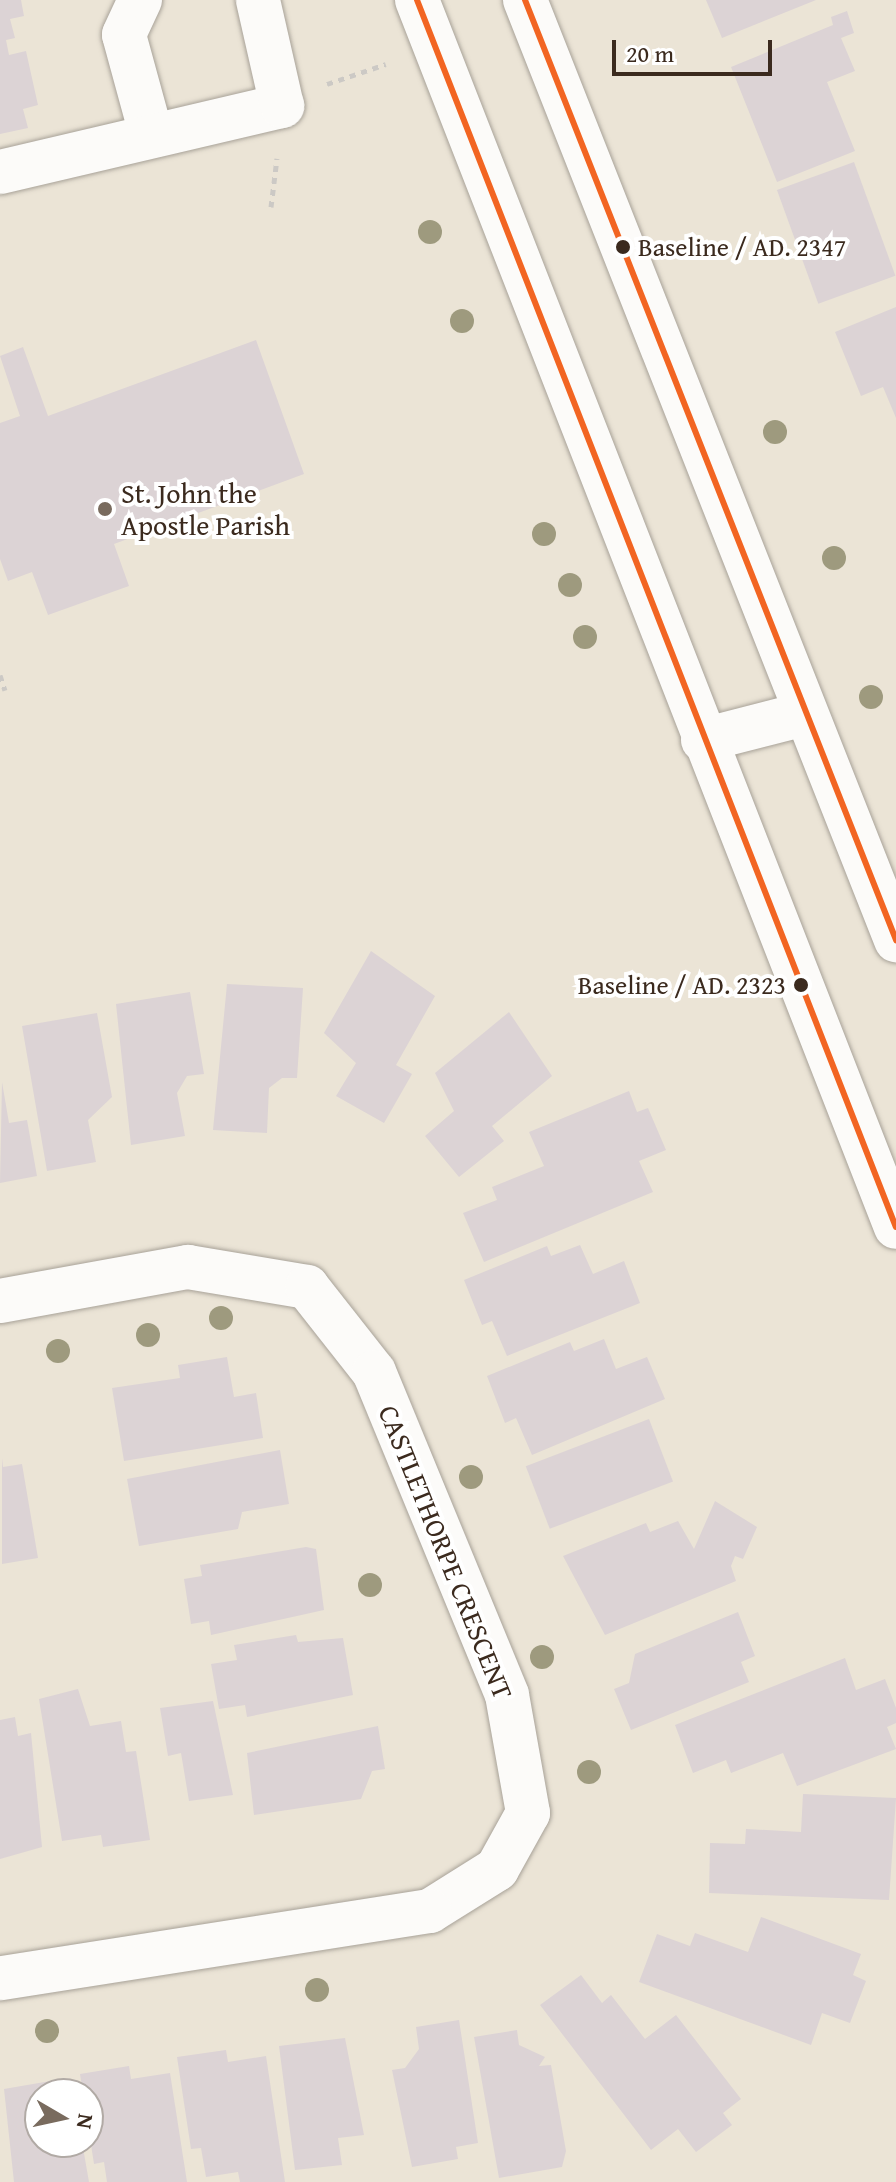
<!DOCTYPE html>
<html>
<head>
<meta charset="utf-8">
<style>
  body { margin:0 }
  #map { position:relative; width:896px; height:2182px; overflow:hidden; background:#ebe4d6; font-family:"Gentium Book Plus",serif }
  div>[style] { position:absolute }
  .building>* { inset:0; background:#dcd3d5; transform-origin:0 0 }
  .path>* { height:5px; margin-top:-2.5px; transform-origin:0; background:repeating-linear-gradient(90deg,#ccc9c5 0 6px,transparent 0 12px) }
  .roads { filter:drop-shadow(0 0 2px #a8a298) drop-shadow(0 0 2px #a8a298) }
  .minor>* { height:44px; margin:-22px; padding:0 22px; transform-origin:22px; border-radius:22px; background:#fcfbf9 }
  .major>* { height:44px; margin:-22px; padding:0 22px; transform-origin:22px; border-radius:22px; background:#fcfbf9 }
  .bus-1>* { height:6px; margin:-3px; padding:0 3px; transform-origin:3px; border-radius:3px; background:#f26522 }
  .trees>* { width:24px; height:24px; margin:-12px; border-radius:50%; background:#9e9a7e }
  .dots>* { width:22px; height:22px; translate:-50% -50%; box-sizing:border-box; border:4px solid #fff; border-radius:50% }
  span { translate:-50% -50%; white-space:nowrap; text-align:center; line-height:1.15; -webkit-text-stroke:8px #fff; paint-order:stroke }
  .bus-label { font-size:26px; color:#3b2a1e }
  .left { translate:0 -50%; text-align:left }
  .right { translate:-100% -50%; text-align:right }
  .poi-label { font-size:28px; color:#3b2a1e }
  .street-label { font-size:28px; color:#3b2a1e }
  .north { position:absolute; left:24px; top:2078px; width:80px; height:80px; box-sizing:border-box; background:#fff; border:2px solid #b1aaa5; border-radius:50%; rotate:99deg; font-size:22px; font-weight:700; line-height:32px; text-align:center; color:#3b2a1e }
  .north::after { content:''; display:block; margin:auto; width:28px; height:36px; background:#796b5e; clip-path:polygon(50% 0,100% 100%,50% 72%,0 100%) }
  .scale { position:absolute; left:612px; top:40px; width:160px; height:36px; box-sizing:border-box; border:4px solid #3b2a1e; border-top:0; padding-left:10px; font-size:24px; line-height:28px; white-space:nowrap; color:#3b2a1e; -webkit-text-stroke:6px #fff; paint-order:stroke }
</style>
</head>
<body>
<div id="map">
  <div class="building">
    <div style="clip-path:polygon(0 0,21px 0,24px 16px,10px 19px,15px 38px,6px 40px,9px 55px,26px 51px,38px 105px,23px 109px,28px 128px,0 134px)"></div>
    <div style="clip-path:polygon(706px 0,816px 0,722px 38px)"></div>
    <div style="clip-path:polygon(847px 11px,854px 33px,841px 38px,855px 71px,827px 82px,855px 151px,777px 182px,731px 67px,833px 25px,831px 17px)"></div>
    <div style="left:854px;top:162px;width:121px;height:82px;rotate:70deg"></div>
    <div style="clip-path:polygon(896px 307px,896px 418px,883px 387px,861px 396px,835px 332px)"></div>
    <div style="clip-path:polygon(256px 340px,304px 474px,114px 544px,129px 586px,48px 615px,32px 572px,8px 581px,0 559px,0 423px,20px 416px,0 356px,23px 347px,48px 416px)"></div>
    <div style="clip-path:polygon(371px 951px,435px 996px,396px 1065px,412px 1074px,384px 1123px,336px 1096px,356px 1063px,324px 1033px)"></div>
    <div style="clip-path:polygon(227px 984px,303px 988px,297px 1078px,282px 1078px,269px 1088px,267px 1133px,213px 1130px)"></div>
    <div style="clip-path:polygon(190px 992px,204px 1074px,187px 1076px,177px 1093px,185px 1136px,131px 1145px,116px 1004px)"></div>
    <div style="clip-path:polygon(509px 1012px,552px 1076px,492px 1126px,504px 1141px,459px 1177px,425px 1136px,454px 1111px,435px 1073px)"></div>
    <div style="clip-path:polygon(97px 1013px,112px 1097px,88px 1120px,96px 1162px,47px 1171px,22px 1026px)"></div>
    <div style="clip-path:polygon(2px 1082px,9px 1123px,27px 1120px,37px 1176px,0 1183px)"></div>
    <div style="clip-path:polygon(629px 1091px,637px 1112px,648px 1108px,666px 1150px,639px 1161px,653px 1192px,484px 1262px,463px 1213px,497px 1200px,492px 1187px,544px 1166px,529px 1132px)"></div>
    <div style="clip-path:polygon(580px 1245px,593px 1274px,624px 1261px,640px 1303px,507px 1356px,492px 1321px,482px 1325px,464px 1280px,547px 1246px,551px 1256px)"></div>
    <div style="clip-path:polygon(604px 1339px,616px 1369px,647px 1357px,665px 1399px,532px 1455px,516px 1418px,505px 1423px,487px 1376px,570px 1342px,574px 1351px)"></div>
    <div style="clip-path:polygon(227px 1357px,234px 1397px,256px 1393px,263px 1438px,124px 1461px,112px 1388px,180px 1378px,178px 1365px)"></div>
    <div style="left:649px;top:1419px;width:67px;height:132px;rotate:69deg"></div>
    <div style="clip-path:polygon(280px 1450px,289px 1504px,242px 1512px,238px 1529px,139px 1546px,127px 1479px)"></div>
    <div style="clip-path:polygon(2px 1458px,3px 1467px,22px 1464px,38px 1558px,2px 1564px)"></div>
    <div style="clip-path:polygon(715px 1501px,757px 1527px,743px 1559px,735px 1556px,731px 1566px,736px 1581px,605px 1635px,563px 1556px,646px 1523px,650px 1532px,678px 1521px,694px 1549px)"></div>
    <div style="clip-path:polygon(306px 1547px,316px 1549px,324px 1610px,211px 1635px,209px 1621px,191px 1624px,184px 1579px,202px 1576px,200px 1565px)"></div>
    <div style="clip-path:polygon(738px 1612px,755px 1656px,741px 1662px,749px 1682px,631px 1730px,614px 1689px,629px 1683px,635px 1654px)"></div>
    <div style="clip-path:polygon(296px 1635px,298px 1642px,343px 1638px,353px 1695px,247px 1717px,245px 1705px,219px 1709px,211px 1664px,237px 1660px,234px 1645px)"></div>
    <div style="clip-path:polygon(845px 1658px,856px 1690px,885px 1679px,896px 1708px,896px 1723px,887px 1727px,896px 1749px,797px 1786px,783px 1753px,731px 1773px,726px 1760px,693px 1773px,675px 1725px)"></div>
    <div style="clip-path:polygon(78px 1689px,90px 1726px,121px 1721px,126px 1752px,136px 1751px,150px 1840px,103px 1847px,101px 1835px,62px 1841px,39px 1699px)"></div>
    <div style="clip-path:polygon(213px 1701px,233px 1795px,189px 1801px,181px 1753px,168px 1756px,160px 1708px)"></div>
    <div style="clip-path:polygon(15px 1717px,18px 1736px,31px 1733px,42px 1847px,0 1859px,0 1720px)"></div>
    <div style="clip-path:polygon(378px 1726px,385px 1769px,372px 1771px,361px 1799px,254px 1815px,247px 1753px)"></div>
    <div style="clip-path:polygon(803px 1794px,896px 1798px,889px 1900px,709px 1893px,710px 1843px,745px 1844px,746px 1829px,801px 1832px)"></div>
    <div style="clip-path:polygon(761px 1917px,861px 1954px,853px 1975px,866px 1981px,850px 2023px,822px 2013px,811px 2045px,639px 1982px,657px 1934px,690px 1946px,695px 1933px,748px 1952px)"></div>
    <div style="clip-path:polygon(581px 1975px,602px 2003px,611px 1995px,645px 2039px,676px 2015px,741px 2099px,723px 2113px,732px 2125px,696px 2152px,678px 2129px,651px 2150px,540px 2005px)"></div>
    <div style="clip-path:polygon(459px 2020px,478px 2143px,456px 2147px,458px 2159px,412px 2167px,392px 2070px,405px 2068px,419px 2049px,416px 2027px)"></div>
    <div style="clip-path:polygon(517px 2030px,519px 2045px,545px 2057px,539px 2066px,551px 2065px,566px 2151px,562px 2167px,499px 2178px,474px 2037px)"></div>
    <div style="clip-path:polygon(345px 2038px,364px 2135px,338px 2138px,342px 2165px,295px 2170px,279px 2046px)"></div>
    <div style="clip-path:polygon(226px 2050px,228px 2062px,266px 2056px,285px 2182px,240px 2182px,238px 2172px,206px 2177px,201px 2148px,191px 2149px,177px 2057px)"></div>
    <div style="clip-path:polygon(129px 2066px,131px 2079px,170px 2073px,187px 2182px,107px 2182px,104px 2162px,94px 2164px,80px 2074px)"></div>
    <div style="clip-path:polygon(62px 2079px,67px 2094px,40px 2094px,40px 2142px,82px 2142px,89px 2182px,14px 2182px,4px 2089px)"></div>
  </div>
  <div class="path">
    <div style="left:327px;top:84px;width:62px;rotate:-18.7deg"></div>
    <div style="left:271px;top:207px;width:49px;rotate:-83deg"></div>
    <div style="left:0;top:675px;width:16px;rotate:72deg"></div>
  </div>
  <div class="roads">
    <div class="minor">
      <div style="left:140px;top:0;width:38px;rotate:115deg"></div>
      <div style="left:124px;top:35px;width:103px;rotate:74.7deg"></div>
      <div style="left:0;top:172px;width:290px;rotate:-13.2deg"></div>
      <div style="left:282px;top:106px;width:109px;rotate:-102.8deg"></div>
      <div style="left:703px;top:740px;width:104px;rotate:-14.4deg"></div>
      <div style="left:0;top:1301px;width:191px;rotate:-10.3deg"></div>
      <div style="left:188px;top:1267px;width:121px;rotate:9.5deg"></div>
      <div style="left:307px;top:1287px;width:108px;rotate:51.8deg"></div>
      <div style="left:374px;top:1372px;width:349px;rotate:67.6deg"></div>
      <div style="left:507px;top:1695px;width:120px;rotate:79.9deg"></div>
      <div style="left:528px;top:1813px;width:64px;rotate:119deg"></div>
      <div style="left:497px;top:1869px;width:79px;rotate:147.9deg"></div>
      <div style="left:430px;top:1911px;width:435px;rotate:171.1deg"></div>
    </div>
    <div class="major">
      <div style="left:417px;top:0;width:1317px;rotate:68.68deg"></div>
      <div style="left:525px;top:0;width:1011px;rotate:68.46deg"></div>
    </div>
  </div>
  <div class="bus-1">
    <div style="left:417px;top:0;width:1317px;rotate:68.68deg"></div>
    <div style="left:525px;top:0;width:1011px;rotate:68.46deg"></div>
  </div>
  <div class="trees">
    <div style="left:430px;top:232px"></div>
    <div style="left:462px;top:321px"></div>
    <div style="left:775px;top:432px"></div>
    <div style="left:544px;top:534px"></div>
    <div style="left:834px;top:558px"></div>
    <div style="left:570px;top:585px"></div>
    <div style="left:585px;top:637px"></div>
    <div style="left:871px;top:697px"></div>
    <div style="left:221px;top:1318px"></div>
    <div style="left:148px;top:1335px"></div>
    <div style="left:58px;top:1351px"></div>
    <div style="left:471px;top:1477px"></div>
    <div style="left:370px;top:1585px"></div>
    <div style="left:542px;top:1657px"></div>
    <div style="left:589px;top:1772px"></div>
    <div style="left:317px;top:1990px"></div>
    <div style="left:47px;top:2031px"></div>
  </div>
  <div class="dots">
    <div style="left:623px;top:247px;background:#3b2a1e"></div>
    <div style="left:105px;top:509px;background:#796b5e"></div>
    <div style="left:801px;top:985px;background:#3b2a1e"></div>
  </div>
  <div class="bus-label">
    <span class="left" style="left:638px;top:247px">Baseline / AD. 2347</span>
    <span class="right" style="left:786px;top:985px">Baseline / AD. 2323</span>
  </div>
  <div class="poi-label">
    <span class="left" style="left:121px;top:509px">St. John the<br>Apostle Parish</span>
  </div>
  <div class="street-label">
    <span style="left:446px;top:1552px;rotate:68deg">CASTLETHORPE CRESCENT</span>
  </div>
  <div class="north">N</div>
  <div class="scale">20 m</div>
</div>
</body>
</html>
